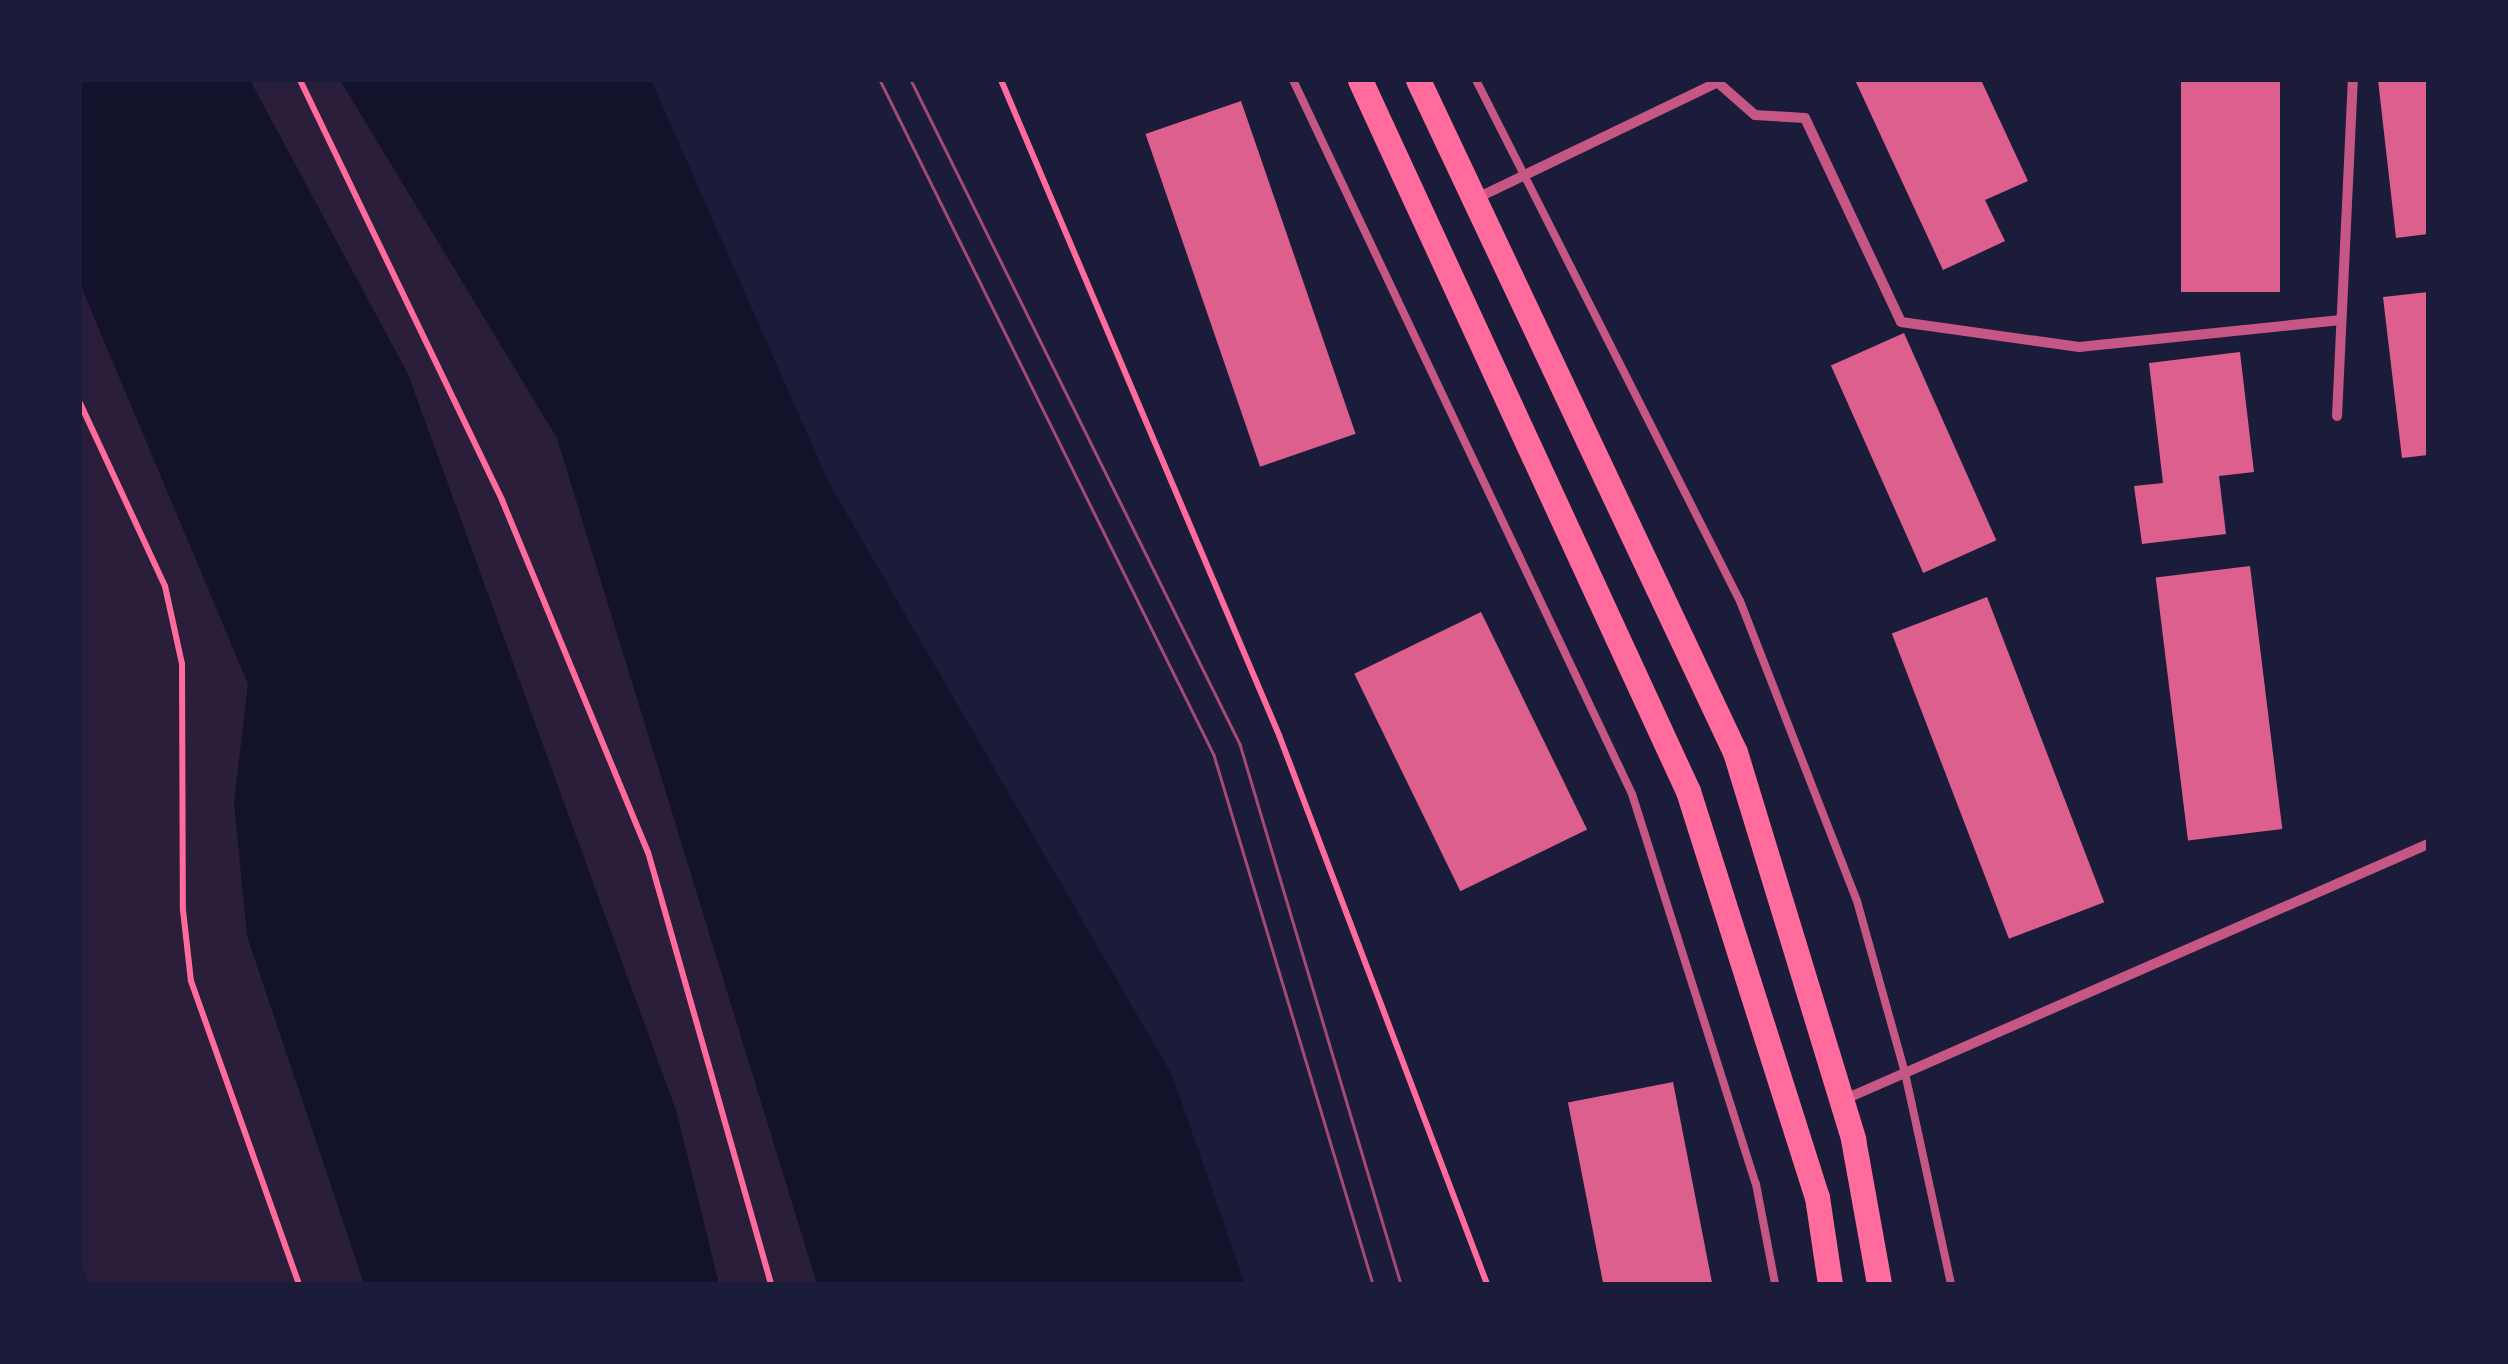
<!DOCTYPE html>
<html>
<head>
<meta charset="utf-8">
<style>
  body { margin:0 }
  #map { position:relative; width:2508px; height:1364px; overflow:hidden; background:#1b1b3a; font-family:"Exo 2",sans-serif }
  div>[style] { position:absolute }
  .green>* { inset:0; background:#2a1e3b }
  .water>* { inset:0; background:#12122b }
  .building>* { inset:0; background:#dd5f8e; transform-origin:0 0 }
  .path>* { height:6px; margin:-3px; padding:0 3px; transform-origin:3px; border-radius:3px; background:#ff6b9d }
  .service>* { height:8px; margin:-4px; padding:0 4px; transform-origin:4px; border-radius:4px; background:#c65784 }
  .minor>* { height:10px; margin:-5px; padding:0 5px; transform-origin:5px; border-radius:5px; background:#c65784 }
  .primary>* { height:25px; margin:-12.5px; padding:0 12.5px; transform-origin:12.5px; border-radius:12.5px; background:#ff6b9d }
  .tram>* { height:2.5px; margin:-1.25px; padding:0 1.25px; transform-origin:1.25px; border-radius:1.25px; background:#a44b75 }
  span { translate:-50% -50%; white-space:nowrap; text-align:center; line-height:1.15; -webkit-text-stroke:8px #1b1b3a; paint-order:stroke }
  .frame { position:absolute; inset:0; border:82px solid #1b1b3a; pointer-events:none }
</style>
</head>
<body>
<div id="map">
  <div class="green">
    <div style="clip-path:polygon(80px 80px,340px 80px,557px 438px,817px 1284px,89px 1284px,80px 1263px)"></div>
  </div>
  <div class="water">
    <div style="clip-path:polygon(80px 80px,250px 80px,408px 374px,677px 1113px,719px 1284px,364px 1284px,247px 936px,234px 803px,248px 684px,80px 284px)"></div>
    <div style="clip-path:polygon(340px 80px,651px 80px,829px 483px,1172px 1075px,1245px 1284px,817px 1284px,557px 438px)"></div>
  </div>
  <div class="building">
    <div style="clip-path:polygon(1855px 80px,1981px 80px,2028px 181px,1985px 200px,2005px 241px,1943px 270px)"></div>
    <div style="left:2181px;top:80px;width:99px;height:212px"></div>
    <div style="clip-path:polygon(2378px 80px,2428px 80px,2428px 234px,2396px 238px)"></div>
    <div style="left:1241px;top:101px;width:352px;height:101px;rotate:71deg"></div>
    <div style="clip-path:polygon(2428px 292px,2428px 455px,2402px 458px,2383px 297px)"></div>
    <div style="left:1904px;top:333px;width:227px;height:80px;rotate:66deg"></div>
    <div style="clip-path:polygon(2240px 352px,2254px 472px,2219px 476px,2226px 534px,2142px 544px,2134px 486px,2163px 483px,2149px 363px)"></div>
    <div style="left:2250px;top:566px;width:265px;height:95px;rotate:83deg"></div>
    <div style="left:1987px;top:597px;width:327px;height:102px;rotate:69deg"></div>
    <div style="left:1481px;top:612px;width:242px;height:141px;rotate:64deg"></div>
    <div style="left:1673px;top:1082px;width:206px;height:107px;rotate:79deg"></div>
  </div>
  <div class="path">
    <div style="left:300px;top:80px;width:466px;rotate:64.3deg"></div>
    <div style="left:502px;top:500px;width:381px;rotate:67.5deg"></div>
    <div style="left:648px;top:852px;width:449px;rotate:74.1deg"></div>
    <div style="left:1001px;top:80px;width:712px;rotate:67deg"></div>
    <div style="left:1279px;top:735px;width:587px;rotate:69.25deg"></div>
    <div style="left:80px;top:403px;width:202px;rotate:65.1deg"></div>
    <div style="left:165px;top:586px;width:80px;rotate:77.7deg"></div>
    <div style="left:182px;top:664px;width:246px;rotate:89.8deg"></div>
    <div style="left:183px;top:910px;width:71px;rotate:83.6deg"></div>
    <div style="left:191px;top:981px;width:322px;rotate:70.4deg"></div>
  </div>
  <div class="service">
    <div style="left:1293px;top:80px;width:790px;rotate:64.6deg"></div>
    <div style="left:1632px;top:794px;width:409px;rotate:72.4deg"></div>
    <div style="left:1756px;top:1184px;width:102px;rotate:79.2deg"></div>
    <div style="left:1476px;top:80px;width:584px;rotate:63.13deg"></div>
    <div style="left:1740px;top:601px;width:322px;rotate:68.7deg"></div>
    <div style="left:1857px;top:901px;width:179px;rotate:74.4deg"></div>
    <div style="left:1905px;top:1073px;width:216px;rotate:77.7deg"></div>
  </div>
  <div class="minor">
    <div style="left:1715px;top:80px;width:53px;rotate:41.2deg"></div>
    <div style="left:1755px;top:115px;width:50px;rotate:3.4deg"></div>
    <div style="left:1805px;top:118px;width:225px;rotate:64.8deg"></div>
    <div style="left:1901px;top:322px;width:180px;rotate:8deg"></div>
    <div style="left:2079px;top:347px;width:261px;rotate:-5.9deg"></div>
    <div style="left:1475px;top:199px;width:267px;rotate:-25.7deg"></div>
    <div style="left:2337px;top:416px;width:336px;rotate:-87.3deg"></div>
    <div style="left:1843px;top:1100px;width:639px;rotate:-23.63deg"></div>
  </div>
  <div class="primary">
    <div style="left:1360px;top:80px;width:783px;rotate:65.24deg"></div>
    <div style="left:1688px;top:791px;width:426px;rotate:72.4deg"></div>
    <div style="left:1817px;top:1197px;width:88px;rotate:81.5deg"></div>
    <div style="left:1418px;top:80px;width:743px;rotate:64.75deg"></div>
    <div style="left:1735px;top:752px;width:405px;rotate:73deg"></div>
    <div style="left:1853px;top:1139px;width:147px;rotate:79.8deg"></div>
  </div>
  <div class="tram">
    <div style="left:880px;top:80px;width:753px;rotate:63.67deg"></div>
    <div style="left:1214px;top:755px;width:552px;rotate:73.27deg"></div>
    <div style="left:911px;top:80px;width:741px;rotate:63.64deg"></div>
    <div style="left:1240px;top:744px;width:563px;rotate:73.4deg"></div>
  </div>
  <div class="frame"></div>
</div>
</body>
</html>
